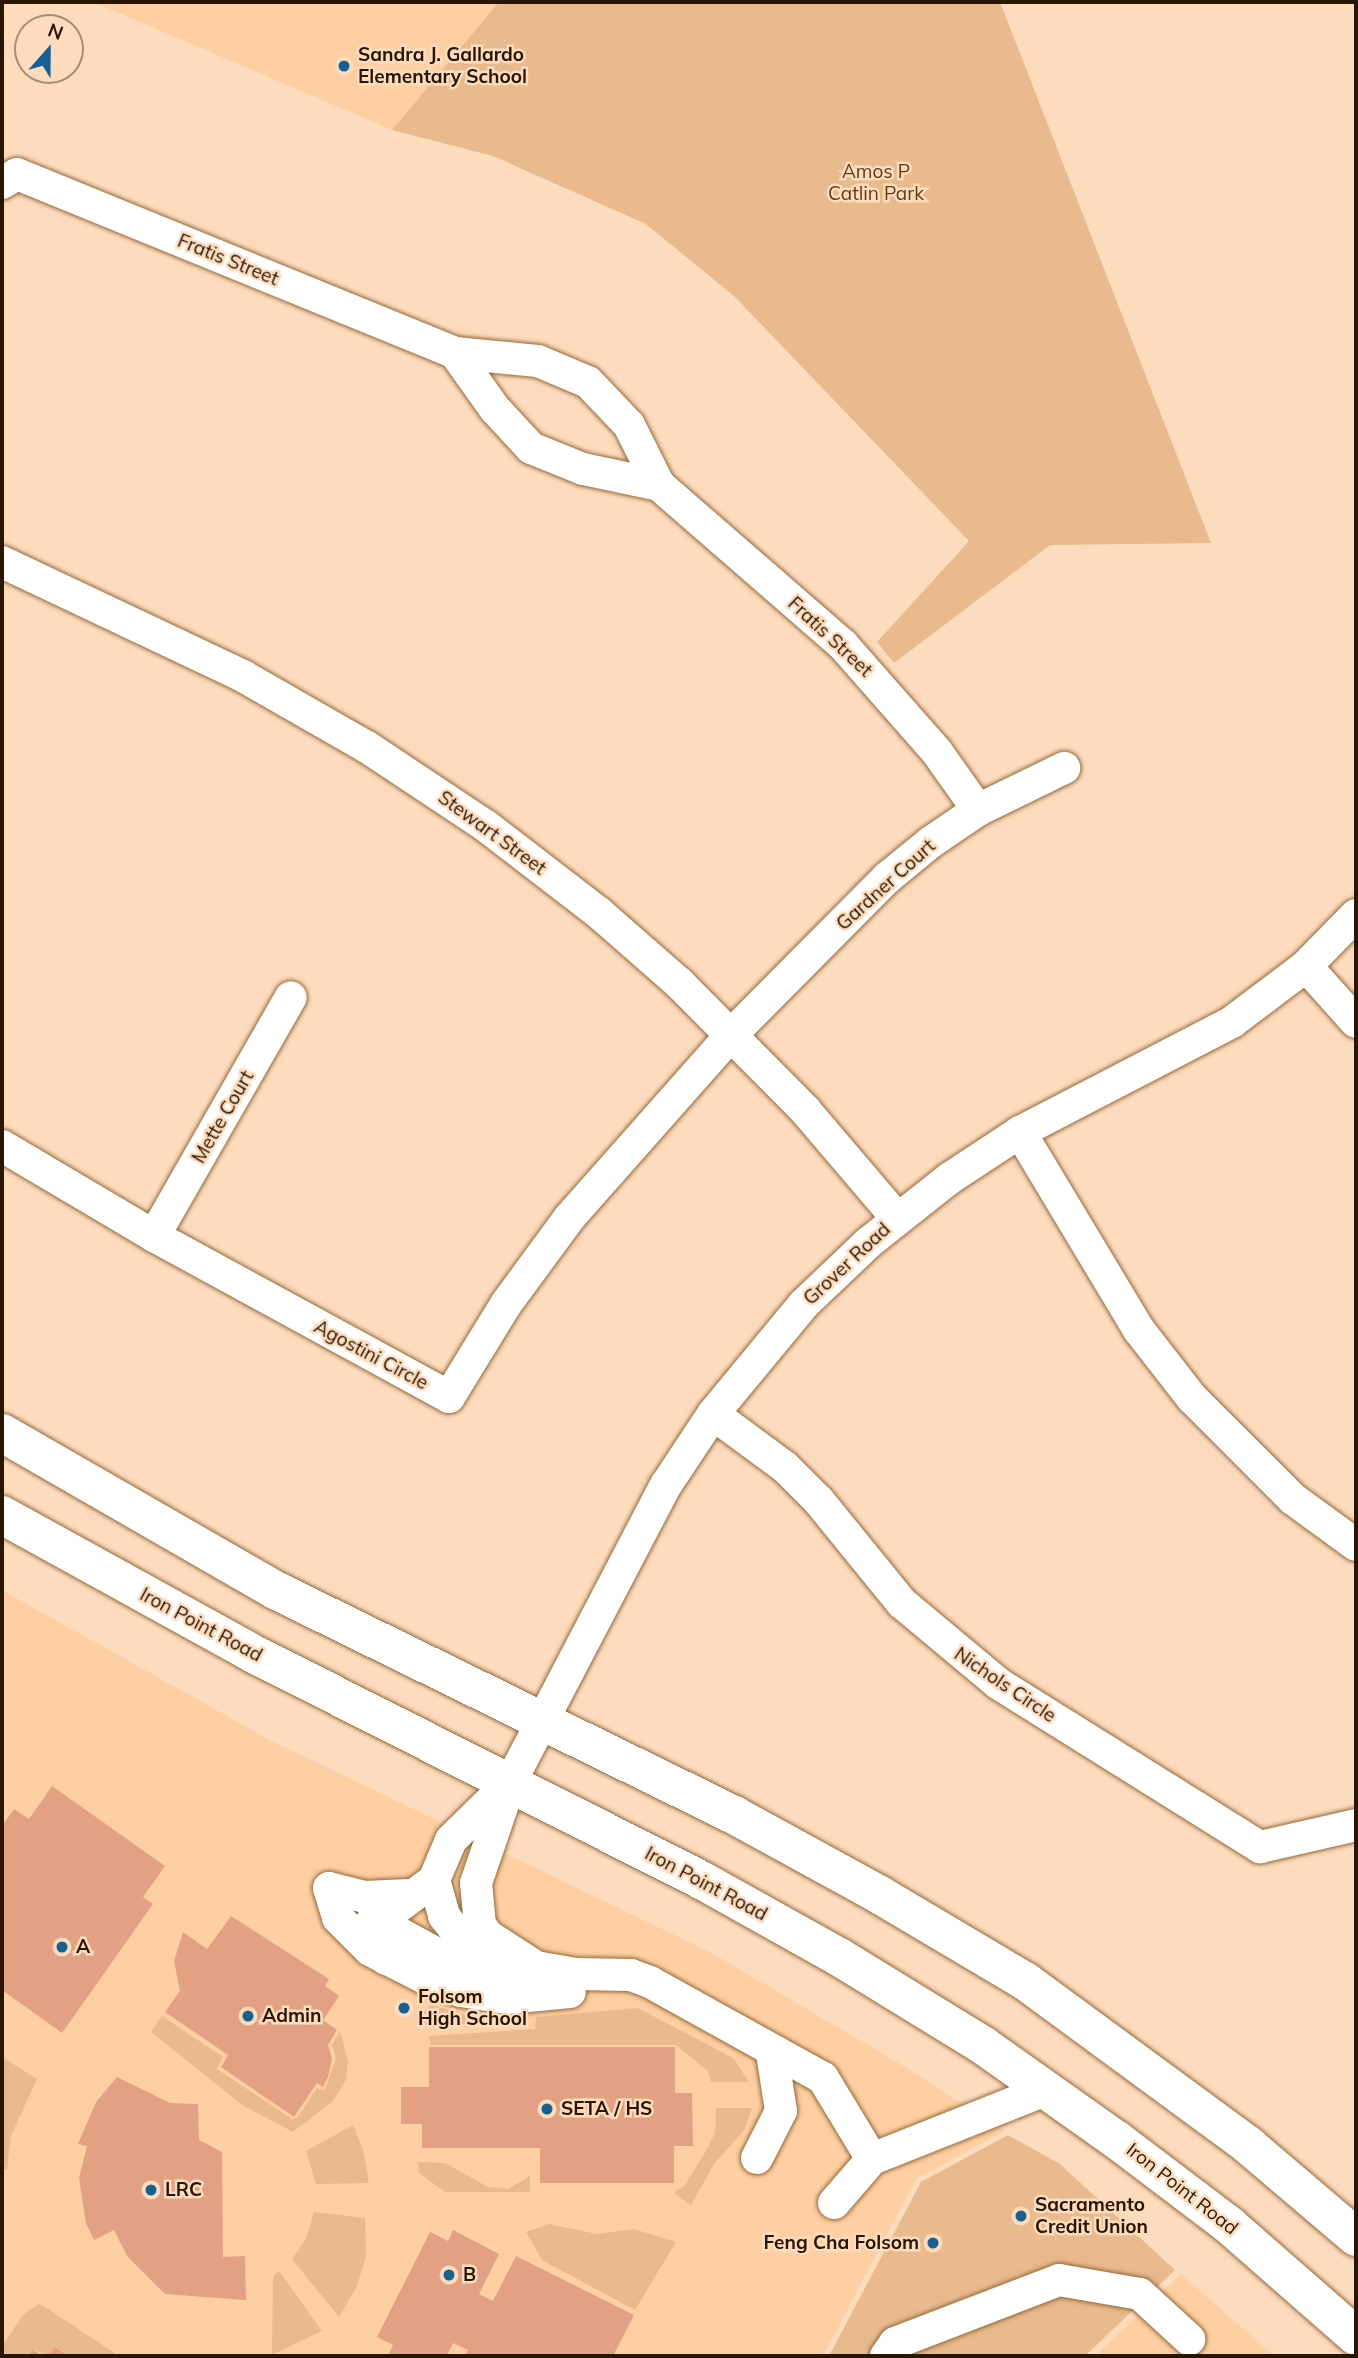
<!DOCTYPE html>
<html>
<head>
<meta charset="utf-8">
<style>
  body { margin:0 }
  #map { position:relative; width:1358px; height:2358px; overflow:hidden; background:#fddcbe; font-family:Mulish,sans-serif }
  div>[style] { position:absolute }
  .built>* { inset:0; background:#fecfa2 }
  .green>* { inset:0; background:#e8ba8e }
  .building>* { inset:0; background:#e3a183 }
  .roads { filter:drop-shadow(0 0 2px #976836) drop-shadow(0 0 2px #976836) }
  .minor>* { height:32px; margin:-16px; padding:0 16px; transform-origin:16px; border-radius:16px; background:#fff }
  .major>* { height:38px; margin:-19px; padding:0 19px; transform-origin:19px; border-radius:19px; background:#fff }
  .dots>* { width:19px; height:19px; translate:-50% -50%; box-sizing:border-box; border:4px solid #fddcbe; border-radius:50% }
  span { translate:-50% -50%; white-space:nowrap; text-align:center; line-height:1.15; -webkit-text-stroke:5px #fddcbe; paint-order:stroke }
  .poi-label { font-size:19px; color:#281502; font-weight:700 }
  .left { translate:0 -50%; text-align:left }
  .right { translate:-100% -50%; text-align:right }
  .park-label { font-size:19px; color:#603b0f }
  .street-label { font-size:19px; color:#281502 }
  .frame { position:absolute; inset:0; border:4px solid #281502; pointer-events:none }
  .north { position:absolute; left:14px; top:14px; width:70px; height:70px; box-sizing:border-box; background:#fddcbe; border:2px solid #a88c73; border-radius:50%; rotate:21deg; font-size:19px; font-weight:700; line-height:28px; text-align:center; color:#281502 }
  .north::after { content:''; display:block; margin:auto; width:24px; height:32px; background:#176094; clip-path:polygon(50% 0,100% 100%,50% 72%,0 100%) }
</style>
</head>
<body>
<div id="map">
  <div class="built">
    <div style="clip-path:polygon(93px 2px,499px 2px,392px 130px)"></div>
    <div style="clip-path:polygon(2px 1590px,268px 1739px,710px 1952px,902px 2065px,1004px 2131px,916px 2179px,823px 2356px,2px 2356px)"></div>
    <div style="clip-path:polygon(1181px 2274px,1274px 2356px,1095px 2356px)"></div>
  </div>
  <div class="green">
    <div style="clip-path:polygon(499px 2px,1000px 2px,1211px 543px,1050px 545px,894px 663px,877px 642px,969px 541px,735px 297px,646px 224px,493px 156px,392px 130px)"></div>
    <div style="clip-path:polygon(431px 2005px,465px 2015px,517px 2019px,429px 2027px,418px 2018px)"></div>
    <div style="clip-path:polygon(638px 2008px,733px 2058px,749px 2082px,711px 2082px,708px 2071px,676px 2045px,431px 2045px,429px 2036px,535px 2029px,536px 2017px)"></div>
    <div style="clip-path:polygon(162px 2016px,223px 2057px,217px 2069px,292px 2119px,297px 2118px,317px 2088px,325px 2090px,336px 2058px,332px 2045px,340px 2031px,348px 2062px,346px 2080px,333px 2101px,293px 2132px,242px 2105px,151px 2032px)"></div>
    <div style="clip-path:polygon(2px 2057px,37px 2079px,11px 2136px,7px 2169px,2px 2170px)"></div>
    <div style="clip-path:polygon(716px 2108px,752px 2108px,745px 2129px,714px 2164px,691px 2205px,674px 2193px,685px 2185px,706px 2151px,715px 2133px)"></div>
    <div style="clip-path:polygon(353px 2125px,364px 2153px,369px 2183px,316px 2184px,306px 2151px)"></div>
    <div style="clip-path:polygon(1008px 2135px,1060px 2164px,1175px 2270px,1085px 2356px,829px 2356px,921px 2182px)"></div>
    <div style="clip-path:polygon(418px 2162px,445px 2163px,488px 2187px,508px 2189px,530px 2176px,530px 2192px,445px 2192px,419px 2173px)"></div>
    <div style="clip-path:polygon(314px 2212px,365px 2218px,366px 2256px,357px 2286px,339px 2317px,292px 2259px,306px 2239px)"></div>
    <div style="clip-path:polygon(549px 2224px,597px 2234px,634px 2229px,676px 2242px,635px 2310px,542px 2260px,526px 2232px)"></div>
    <div style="clip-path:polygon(279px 2271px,322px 2331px,272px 2355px,273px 2276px)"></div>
    <div style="clip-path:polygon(39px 2304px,48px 2309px,119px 2356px,69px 2356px,56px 2347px,49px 2356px,33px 2350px,28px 2356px,2px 2356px,2px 2346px,23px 2315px)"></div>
  </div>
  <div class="building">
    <div style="clip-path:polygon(52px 1786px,165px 1866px,143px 1897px,153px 1904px,62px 2033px,2px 1990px,2px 1826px,14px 1809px,29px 1819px)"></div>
    <div style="clip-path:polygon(231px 1916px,329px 1979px,325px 1986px,339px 1996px,323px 2020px,337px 2030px,328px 2045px,332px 2059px,328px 2077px,323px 2087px,317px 2083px,294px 2117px,221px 2067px,228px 2055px,165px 2012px,180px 1991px,174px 1961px,183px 1932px,207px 1949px)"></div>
    <div style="clip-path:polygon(429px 2047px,675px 2047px,675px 2093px,692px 2093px,693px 2146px,674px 2146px,674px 2183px,540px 2183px,540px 2148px,422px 2148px,422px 2124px,401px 2124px,401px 2087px,429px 2087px)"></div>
    <div style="clip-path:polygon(117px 2077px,170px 2103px,198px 2104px,199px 2140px,222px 2152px,223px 2257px,245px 2256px,246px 2300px,165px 2294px,127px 2256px,114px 2230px,94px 2240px,86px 2223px,79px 2178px,87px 2146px,78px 2144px,96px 2102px)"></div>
    <div style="clip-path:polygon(453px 2230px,499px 2254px,479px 2294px,493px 2301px,516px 2256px,634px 2315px,613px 2356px,465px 2356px,468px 2350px,453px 2343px,447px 2356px,388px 2356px,393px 2345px,377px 2337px,430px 2232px,448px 2241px)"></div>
    <div style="clip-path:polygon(55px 2347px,69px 2356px,49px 2356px)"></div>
    <div style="clip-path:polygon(33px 2350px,43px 2356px,28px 2356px)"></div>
  </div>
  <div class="roads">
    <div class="minor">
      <div style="left:2px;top:183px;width:17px;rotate:-31deg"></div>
      <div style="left:17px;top:174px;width:473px;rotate:22.2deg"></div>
      <div style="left:455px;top:353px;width:83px;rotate:5.5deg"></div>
      <div style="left:538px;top:361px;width:54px;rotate:22.8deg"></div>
      <div style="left:588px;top:382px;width:59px;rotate:46.4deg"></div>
      <div style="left:629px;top:425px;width:67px;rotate:63.4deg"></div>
      <div style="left:659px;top:485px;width:244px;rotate:41deg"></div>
      <div style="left:843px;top:645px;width:142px;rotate:48.7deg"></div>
      <div style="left:937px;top:752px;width:71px;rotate:54.7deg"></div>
      <div style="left:455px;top:353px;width:69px;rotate:54.5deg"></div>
      <div style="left:495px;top:409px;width:53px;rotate:47.3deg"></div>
      <div style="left:531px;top:448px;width:56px;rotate:22deg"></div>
      <div style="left:583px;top:469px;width:78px;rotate:11.9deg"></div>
      <div style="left:2px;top:562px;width:267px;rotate:25.3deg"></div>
      <div style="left:243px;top:676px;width:143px;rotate:29.8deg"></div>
      <div style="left:367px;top:747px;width:143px;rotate:33.6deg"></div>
      <div style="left:486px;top:826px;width:143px;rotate:37.6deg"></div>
      <div style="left:599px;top:913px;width:106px;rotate:41.2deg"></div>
      <div style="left:679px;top:983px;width:179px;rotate:45.2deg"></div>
      <div style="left:805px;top:1110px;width:142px;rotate:49.6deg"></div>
      <div style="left:1306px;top:966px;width:75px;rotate:48.2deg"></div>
      <div style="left:1020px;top:1132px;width:231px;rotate:59deg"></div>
      <div style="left:1139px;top:1330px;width:86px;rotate:52.1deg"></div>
      <div style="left:1192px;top:1398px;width:143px;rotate:45deg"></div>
      <div style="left:1293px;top:1499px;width:78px;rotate:36.1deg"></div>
      <div style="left:2px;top:1146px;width:177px;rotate:30.6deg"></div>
      <div style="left:154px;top:1236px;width:336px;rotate:28.6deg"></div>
      <div style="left:449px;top:1397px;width:109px;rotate:-58.5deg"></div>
      <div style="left:506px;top:1304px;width:108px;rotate:-53.7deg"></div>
      <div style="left:570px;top:1217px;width:244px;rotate:-48.5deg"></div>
      <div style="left:732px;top:1034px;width:220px;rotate:-45.2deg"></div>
      <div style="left:887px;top:878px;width:57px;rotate:-39.3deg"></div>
      <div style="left:931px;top:842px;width:57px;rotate:-34.2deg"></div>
      <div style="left:978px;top:810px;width:96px;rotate:-26deg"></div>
      <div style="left:154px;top:1236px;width:275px;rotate:-60.2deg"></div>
      <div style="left:713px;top:1414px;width:89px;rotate:36.4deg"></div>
      <div style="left:785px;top:1467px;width:48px;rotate:45deg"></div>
      <div style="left:819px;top:1501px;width:132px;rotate:50.9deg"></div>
      <div style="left:902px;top:1603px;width:126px;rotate:39.9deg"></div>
      <div style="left:999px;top:1684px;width:308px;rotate:32deg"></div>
      <div style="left:1260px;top:1847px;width:98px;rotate:-12.9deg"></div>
      <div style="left:434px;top:1880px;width:37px;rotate:74deg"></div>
      <div style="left:444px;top:1916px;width:48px;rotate:51.7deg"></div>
      <div style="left:474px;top:1954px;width:33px;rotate:40deg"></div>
      <div style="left:499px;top:1975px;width:40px;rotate:20.2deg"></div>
      <div style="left:329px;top:1888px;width:31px;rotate:73deg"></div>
      <div style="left:338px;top:1918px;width:45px;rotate:45deg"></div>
      <div style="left:370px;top:1950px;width:62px;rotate:27deg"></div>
      <div style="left:425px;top:1978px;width:38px;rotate:20deg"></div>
      <div style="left:461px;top:1991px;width:47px;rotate:8.7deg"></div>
      <div style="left:507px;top:1998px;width:63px;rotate:-5.4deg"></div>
      <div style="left:329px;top:1888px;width:37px;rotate:14deg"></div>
      <div style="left:365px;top:1897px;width:43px;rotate:-2.7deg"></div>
      <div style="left:373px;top:1919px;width:105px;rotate:28.5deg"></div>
      <div style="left:465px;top:1969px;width:25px;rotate:9deg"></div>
      <div style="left:386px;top:1959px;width:49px;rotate:-81.7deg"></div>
      <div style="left:393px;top:1911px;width:51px;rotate:-37.1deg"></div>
      <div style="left:434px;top:1880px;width:43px;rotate:-67deg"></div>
      <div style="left:451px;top:1840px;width:78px;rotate:-44.5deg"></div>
      <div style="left:757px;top:2158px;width:53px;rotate:-62.9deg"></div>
      <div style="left:781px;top:2111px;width:59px;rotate:-98.8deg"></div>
      <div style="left:872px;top:2159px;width:95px;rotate:-121.2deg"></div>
      <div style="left:823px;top:2078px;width:198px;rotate:-151deg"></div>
      <div style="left:650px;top:1982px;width:20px;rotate:-160deg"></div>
      <div style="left:631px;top:1975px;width:55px;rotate:-179deg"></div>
      <div style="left:576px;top:1974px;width:41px;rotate:-170.1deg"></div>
      <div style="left:536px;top:1967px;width:57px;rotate:-147.1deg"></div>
      <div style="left:488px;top:1936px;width:14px;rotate:-126deg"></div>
      <div style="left:480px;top:1925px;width:42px;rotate:-95.4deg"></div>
      <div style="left:476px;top:1883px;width:108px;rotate:-71.1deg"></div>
      <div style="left:511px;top:1781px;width:334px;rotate:-62.4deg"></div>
      <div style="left:666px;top:1485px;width:85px;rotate:-56.5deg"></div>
      <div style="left:713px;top:1414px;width:143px;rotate:-50.4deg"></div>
      <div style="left:804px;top:1304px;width:88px;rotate:-43.6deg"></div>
      <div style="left:868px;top:1243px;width:105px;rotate:-38.4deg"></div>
      <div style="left:950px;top:1178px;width:84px;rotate:-33.3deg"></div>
      <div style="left:1020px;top:1132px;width:239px;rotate:-27.4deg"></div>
      <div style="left:1232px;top:1022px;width:93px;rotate:-37.1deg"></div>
      <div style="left:1306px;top:966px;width:71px;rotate:-45.6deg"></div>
      <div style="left:834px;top:2203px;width:58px;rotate:-49.2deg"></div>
      <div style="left:872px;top:2159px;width:186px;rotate:-21.7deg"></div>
      <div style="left:886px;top:2356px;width:16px;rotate:-55deg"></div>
      <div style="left:895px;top:2343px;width:176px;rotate:-21deg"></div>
      <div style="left:1059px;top:2280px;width:82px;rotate:9.8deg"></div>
      <div style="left:1140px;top:2294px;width:67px;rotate:42.6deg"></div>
    </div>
    <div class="major">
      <div style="left:2px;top:1433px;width:317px;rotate:29.9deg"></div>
      <div style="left:277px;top:1591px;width:509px;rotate:26.11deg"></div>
      <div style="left:734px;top:1815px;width:166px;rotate:28.7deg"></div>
      <div style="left:880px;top:1895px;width:169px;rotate:30.7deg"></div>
      <div style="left:1025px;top:1981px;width:277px;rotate:36.3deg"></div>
      <div style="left:1248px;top:2145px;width:142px;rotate:40.4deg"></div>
      <div style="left:2px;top:1515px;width:281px;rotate:28.9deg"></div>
      <div style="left:248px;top:1651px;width:510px;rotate:26.82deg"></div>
      <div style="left:703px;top:1881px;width:156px;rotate:29.2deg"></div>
      <div style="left:839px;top:1957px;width:170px;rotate:31.5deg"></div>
      <div style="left:984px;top:2046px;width:163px;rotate:35.3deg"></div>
      <div style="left:1117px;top:2140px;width:141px;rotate:37.2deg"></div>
      <div style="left:1229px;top:2225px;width:169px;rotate:41.2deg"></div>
    </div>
  </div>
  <div class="dots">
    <div style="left:344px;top:66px;background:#176094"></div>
    <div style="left:62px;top:1947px;background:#176094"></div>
    <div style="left:404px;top:2008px;background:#176094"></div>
    <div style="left:248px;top:2016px;background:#176094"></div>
    <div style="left:547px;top:2109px;background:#176094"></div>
    <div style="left:151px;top:2190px;background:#176094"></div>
    <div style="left:1021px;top:2216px;background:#176094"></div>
    <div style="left:933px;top:2243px;background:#176094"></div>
    <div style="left:449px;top:2275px;background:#176094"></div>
  </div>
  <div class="poi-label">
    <span class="left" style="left:358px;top:66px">Sandra J. Gallardo<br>Elementary School</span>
    <span class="left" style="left:76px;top:1947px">A</span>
    <span class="left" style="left:418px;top:2008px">Folsom<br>High School</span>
    <span class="left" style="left:262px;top:2016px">Admin</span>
    <span class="left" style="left:561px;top:2109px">SETA / HS</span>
    <span class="left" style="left:165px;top:2190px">LRC</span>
    <span class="left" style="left:1035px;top:2216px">Sacramento<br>Credit Union</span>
    <span class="right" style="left:919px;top:2243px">Feng Cha Folsom</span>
    <span class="left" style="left:463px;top:2275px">B</span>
  </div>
  <div class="park-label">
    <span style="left:876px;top:183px">Amos P<br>Catlin Park</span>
  </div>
  <div class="street-label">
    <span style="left:228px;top:260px;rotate:22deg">Fratis Street</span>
    <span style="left:830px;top:637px;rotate:43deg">Fratis Street</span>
    <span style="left:492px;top:833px;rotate:36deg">Stewart Street</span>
    <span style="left:886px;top:885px;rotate:-42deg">Gardner Court</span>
    <span style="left:223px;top:1117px;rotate:-60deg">Mette Court</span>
    <span style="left:847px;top:1264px;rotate:-43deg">Grover Road</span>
    <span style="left:371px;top:1355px;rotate:28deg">Agostini Circle</span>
    <span style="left:201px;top:1625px;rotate:28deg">Iron Point Road</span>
    <span style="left:1005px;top:1685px;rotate:34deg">Nichols Circle</span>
    <span style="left:706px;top:1884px;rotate:28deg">Iron Point Road</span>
    <span style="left:1182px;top:2189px;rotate:38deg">Iron Point Road</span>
  </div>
  <div class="frame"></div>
  <div class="north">N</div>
</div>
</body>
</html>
